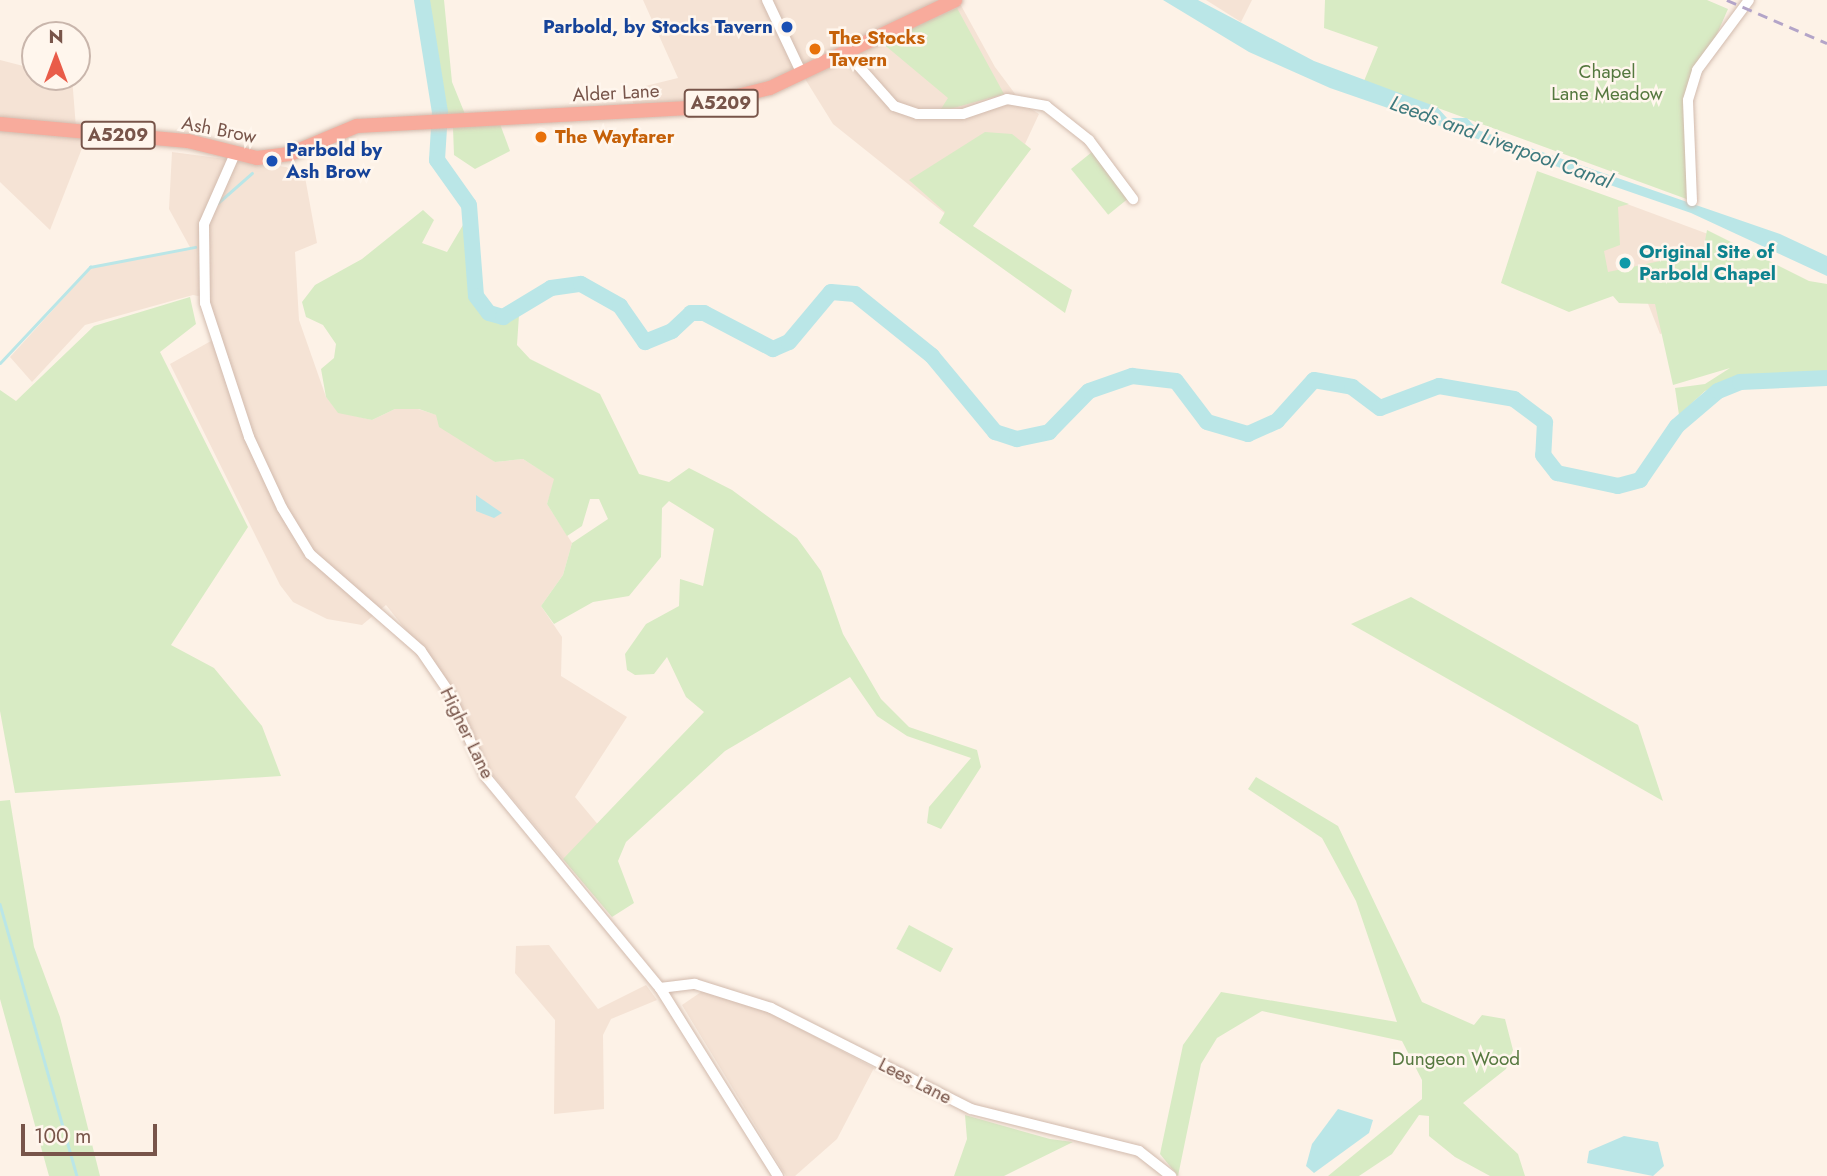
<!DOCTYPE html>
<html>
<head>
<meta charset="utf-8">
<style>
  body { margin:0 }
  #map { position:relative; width:1827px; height:1176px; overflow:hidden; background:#fdf2e7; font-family:Jost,sans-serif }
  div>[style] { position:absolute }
  .residential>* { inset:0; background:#f5e3d5 }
  .green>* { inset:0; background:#d8ebc4; transform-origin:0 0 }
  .water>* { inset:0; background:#bae6e7 }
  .stream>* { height:2.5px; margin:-1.25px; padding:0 1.25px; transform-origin:1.25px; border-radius:1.25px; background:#bae6e7 }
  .river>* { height:16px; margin:-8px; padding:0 8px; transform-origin:8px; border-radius:8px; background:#bae6e7 }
  .roads { filter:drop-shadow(0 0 2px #d2bbae) drop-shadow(0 0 2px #d2bbae) }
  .minor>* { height:10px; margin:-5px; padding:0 5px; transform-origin:5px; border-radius:5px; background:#fff }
  .highway>* { height:14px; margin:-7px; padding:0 7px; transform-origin:7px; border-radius:7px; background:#f8ab9c }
  .rail>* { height:2.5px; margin-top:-1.25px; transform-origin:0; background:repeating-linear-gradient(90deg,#b3a4c8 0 10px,transparent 0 17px) }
  .dots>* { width:19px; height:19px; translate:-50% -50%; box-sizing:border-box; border:4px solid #fff6ed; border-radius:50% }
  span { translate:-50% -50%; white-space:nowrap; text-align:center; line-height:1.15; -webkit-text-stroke:5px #fff6ed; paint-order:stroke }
  .shield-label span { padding:2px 5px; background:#fff6ed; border:2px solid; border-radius:5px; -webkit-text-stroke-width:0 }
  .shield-label { font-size:18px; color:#78554a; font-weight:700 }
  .transit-label { font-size:19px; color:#164399; font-weight:700 }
  .right { translate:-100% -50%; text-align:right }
  .left { translate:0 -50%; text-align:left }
  .food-label { font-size:19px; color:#c56008; font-weight:700 }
  .park-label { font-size:19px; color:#55783f }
  .street-label { font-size:19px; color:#78554a }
  .culture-label { font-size:19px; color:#0d838f; font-weight:700 }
  .water-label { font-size:21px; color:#3d797d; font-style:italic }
  .north { position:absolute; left:21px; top:21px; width:70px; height:70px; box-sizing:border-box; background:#fff6ed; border:2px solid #c9b6ac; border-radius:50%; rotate:0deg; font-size:19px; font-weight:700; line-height:28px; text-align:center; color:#78554a }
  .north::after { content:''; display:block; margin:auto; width:24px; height:32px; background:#e95c49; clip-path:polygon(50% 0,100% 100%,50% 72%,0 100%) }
  .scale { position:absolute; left:21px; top:1124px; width:136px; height:32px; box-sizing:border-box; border:4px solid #78554a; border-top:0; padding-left:9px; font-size:21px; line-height:24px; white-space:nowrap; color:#78554a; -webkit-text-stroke:5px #fff6ed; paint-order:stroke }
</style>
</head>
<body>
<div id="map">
  <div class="residential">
    <div style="clip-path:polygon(643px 0,958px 0,995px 67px,1022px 103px,1039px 114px,1025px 144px,1031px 149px,963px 228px,833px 124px,802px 74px,770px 88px,636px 112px,629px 90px,678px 78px)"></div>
    <div style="clip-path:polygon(1206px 0,1252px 0,1241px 22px)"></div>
    <div style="clip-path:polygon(0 60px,35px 69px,35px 77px,72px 77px,76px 128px,0 119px)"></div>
    <div style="clip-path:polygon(0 130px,86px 138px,50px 230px,0 182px)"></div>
    <div style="clip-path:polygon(172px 152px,286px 167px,305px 177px,317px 243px,295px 252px,299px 320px,326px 397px,338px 412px,372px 420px,395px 409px,418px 409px,437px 415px,495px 462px,523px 459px,555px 479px,547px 504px,572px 543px,563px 575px,541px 606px,562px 637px,561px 676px,627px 717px,575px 797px,600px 827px,563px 859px,487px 768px,454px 690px,386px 605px,362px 625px,327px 619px,293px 602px,280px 585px,170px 364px,218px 337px,208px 298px,193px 295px,85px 325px,32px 382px,10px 357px,91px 268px,191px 249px,169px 209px)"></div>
    <div style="clip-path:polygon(1619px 201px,1708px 234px,1748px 304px,1660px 334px,1643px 291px,1592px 299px,1582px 258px)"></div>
    <div style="clip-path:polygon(549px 945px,598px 1009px,646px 985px,657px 1000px,611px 1019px,603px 1035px,604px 1109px,554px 1114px,555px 1020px,515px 973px,516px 946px)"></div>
    <div style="clip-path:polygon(704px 990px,769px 1012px,874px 1068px,837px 1139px,795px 1176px,786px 1176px,682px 1005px)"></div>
  </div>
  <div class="green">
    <div style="clip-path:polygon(422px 0,444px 0,452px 82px,467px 119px,440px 120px)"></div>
    <div style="clip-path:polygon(1325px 0,1707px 0,1728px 9px,1688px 100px,1692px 201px,1364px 81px,1378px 47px,1324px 28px)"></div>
    <div style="clip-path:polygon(957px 8px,1004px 94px,939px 112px,948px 98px,881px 42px)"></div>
    <div style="clip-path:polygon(500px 124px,510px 151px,475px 169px,454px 155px,453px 128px)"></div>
    <div style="clip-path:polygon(985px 132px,1012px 134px,1031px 149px,973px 226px,1072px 290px,1065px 313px,939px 223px,945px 212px,909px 180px)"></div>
    <div style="left:1092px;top:152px;width:59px;height:27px;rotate:51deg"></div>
    <div style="clip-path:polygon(1537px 171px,1629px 204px,1618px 207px,1620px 245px,1604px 251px,1608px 272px,1703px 252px,1707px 230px,1809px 281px,1827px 284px,1827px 371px,1767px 379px,1743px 374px,1705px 391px,1679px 415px,1675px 388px,1705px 384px,1730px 368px,1673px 385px,1655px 304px,1619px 303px,1613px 296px,1569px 312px,1501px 283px)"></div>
    <div style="clip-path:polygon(423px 210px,434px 220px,422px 243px,447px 252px,463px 225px,476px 303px,494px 317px,519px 315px,517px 345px,530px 359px,600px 394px,639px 474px,669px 482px,689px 468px,732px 490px,797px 538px,821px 571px,843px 634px,881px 699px,909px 727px,977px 750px,981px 767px,941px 829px,927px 823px,929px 807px,971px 758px,907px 736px,877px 716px,850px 677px,725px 751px,626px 842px,618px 861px,634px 903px,612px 917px,563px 859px,704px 712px,686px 697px,667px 657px,654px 674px,635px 675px,627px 670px,625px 654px,646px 624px,679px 606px,680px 579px,703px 586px,714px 529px,669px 501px,662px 508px,661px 557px,629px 596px,593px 602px,554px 624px,541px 606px,563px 575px,572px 543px,608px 519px,599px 499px,590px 499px,582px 526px,567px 536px,547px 504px,554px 479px,523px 459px,495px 462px,439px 427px,436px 415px,419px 409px,395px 409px,372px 420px,338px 413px,326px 397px,321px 369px,334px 358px,336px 344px,323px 325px,306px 317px,302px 302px,315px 285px,362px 259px)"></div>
    <div style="clip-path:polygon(190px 297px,196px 324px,160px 352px,248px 527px,171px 645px,214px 668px,262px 726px,281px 776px,15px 793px,0 711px,0 390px,16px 401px,94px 326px)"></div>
    <div style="clip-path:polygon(1411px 597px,1638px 725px,1663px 801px,1351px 624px)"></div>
    <div style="clip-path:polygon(1256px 777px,1338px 826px,1422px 1002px,1474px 1025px,1482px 1015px,1505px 1019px,1513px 1050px,1506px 1069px,1463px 1103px,1518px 1154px,1525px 1176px,1490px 1176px,1455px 1157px,1429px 1136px,1429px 1116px,1419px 1115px,1392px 1154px,1359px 1176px,1328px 1176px,1422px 1099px,1422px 1080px,1402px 1041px,1262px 1011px,1217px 1038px,1201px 1064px,1178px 1176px,1160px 1154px,1183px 1045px,1221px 992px,1397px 1022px,1356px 901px,1322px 838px,1248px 789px)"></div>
    <div style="clip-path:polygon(10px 800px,34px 947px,60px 1017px,100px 1176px,49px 1176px,0 999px,0 801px)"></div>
    <div style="left:909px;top:925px;width:50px;height:27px;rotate:28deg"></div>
    <div style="clip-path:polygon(965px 1115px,1050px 1139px,1073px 1142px,1004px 1176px,954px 1176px,967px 1139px)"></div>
  </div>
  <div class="water">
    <div style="clip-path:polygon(1163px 0,1198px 0,1314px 61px,1437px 107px,1447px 118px,1467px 118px,1478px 130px,1780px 234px,1827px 256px,1827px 276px,1691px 213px,1330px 88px,1249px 52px)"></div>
    <div style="clip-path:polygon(476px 495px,502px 513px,494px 518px,476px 511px)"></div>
    <div style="clip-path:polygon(1338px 1109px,1373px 1120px,1369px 1133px,1314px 1173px,1306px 1166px,1312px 1144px)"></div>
    <div style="clip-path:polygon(1624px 1136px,1658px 1142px,1664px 1166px,1653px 1176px,1587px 1163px,1589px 1151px)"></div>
  </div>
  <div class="stream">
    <div style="left:218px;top:203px;width:45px;rotate:-41.4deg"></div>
    <div style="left:0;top:363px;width:132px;rotate:-46.8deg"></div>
    <div style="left:90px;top:267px;width:107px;rotate:-10.8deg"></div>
    <div style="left:0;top:904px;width:283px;rotate:74.2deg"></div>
  </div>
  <div class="river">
    <div style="left:422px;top:0;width:113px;rotate:80.9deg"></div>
    <div style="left:440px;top:112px;width:48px;rotate:93.6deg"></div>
    <div style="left:437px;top:160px;width:55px;rotate:54.6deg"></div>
    <div style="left:469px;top:205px;width:91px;rotate:85.6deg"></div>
    <div style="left:476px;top:296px;width:21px;rotate:53deg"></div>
    <div style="left:489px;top:313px;width:15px;rotate:16deg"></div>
    <div style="left:503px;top:317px;width:56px;rotate:-31.1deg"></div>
    <div style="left:551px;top:288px;width:30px;rotate:-8deg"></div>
    <div style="left:581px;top:284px;width:45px;rotate:29.4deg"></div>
    <div style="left:620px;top:306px;width:44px;rotate:55.2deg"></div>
    <div style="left:645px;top:342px;width:29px;rotate:-22deg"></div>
    <div style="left:672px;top:331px;width:26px;rotate:-43deg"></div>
    <div style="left:691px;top:313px;width:13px"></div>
    <div style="left:704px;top:313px;width:78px;rotate:27.6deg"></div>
    <div style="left:773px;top:349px;width:17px;rotate:-24deg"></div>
    <div style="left:789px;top:342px;width:65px;rotate:-50deg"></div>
    <div style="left:831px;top:292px;width:24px;rotate:5deg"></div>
    <div style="left:855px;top:294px;width:99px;rotate:38.8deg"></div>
    <div style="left:932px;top:356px;width:99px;rotate:50.3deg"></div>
    <div style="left:995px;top:432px;width:23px;rotate:18deg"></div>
    <div style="left:1017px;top:439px;width:33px;rotate:-12deg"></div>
    <div style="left:1049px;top:432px;width:57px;rotate:-45.7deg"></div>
    <div style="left:1089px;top:391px;width:46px;rotate:-19.2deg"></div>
    <div style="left:1132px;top:376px;width:44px;rotate:6.5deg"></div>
    <div style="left:1176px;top:381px;width:51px;rotate:52.9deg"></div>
    <div style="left:1207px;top:422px;width:43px;rotate:16.3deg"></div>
    <div style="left:1248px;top:434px;width:32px;rotate:-24deg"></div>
    <div style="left:1277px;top:421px;width:55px;rotate:-47.9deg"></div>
    <div style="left:1314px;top:380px;width:39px;rotate:10deg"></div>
    <div style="left:1352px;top:387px;width:35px;rotate:37deg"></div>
    <div style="left:1380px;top:408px;width:63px;rotate:-20.4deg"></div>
    <div style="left:1439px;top:386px;width:76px;rotate:9.8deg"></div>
    <div style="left:1514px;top:399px;width:39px;rotate:37deg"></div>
    <div style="left:1545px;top:422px;width:33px;rotate:93deg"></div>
    <div style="left:1543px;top:455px;width:23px;rotate:52deg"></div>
    <div style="left:1557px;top:473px;width:62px;rotate:12deg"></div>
    <div style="left:1618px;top:486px;width:23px;rotate:-15deg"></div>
    <div style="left:1640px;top:480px;width:65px;rotate:-55.6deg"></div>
    <div style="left:1677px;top:426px;width:54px;rotate:-40.5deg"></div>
    <div style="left:1718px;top:391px;width:24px;rotate:-22deg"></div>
    <div style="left:1740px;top:382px;width:87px;rotate:-2.6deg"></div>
  </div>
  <div class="roads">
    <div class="minor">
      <div style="left:767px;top:0;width:82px;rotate:64.7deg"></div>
      <div style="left:847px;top:53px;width:71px;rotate:48.4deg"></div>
      <div style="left:894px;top:106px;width:24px;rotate:19deg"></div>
      <div style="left:917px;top:114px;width:46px"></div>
      <div style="left:963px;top:114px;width:46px;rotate:-18.8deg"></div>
      <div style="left:1007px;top:99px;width:40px;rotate:10deg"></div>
      <div style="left:1046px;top:106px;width:55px;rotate:38.3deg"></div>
      <div style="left:1089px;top:140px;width:74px;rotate:53.3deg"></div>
      <div style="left:234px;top:156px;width:74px;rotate:113.8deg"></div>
      <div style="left:204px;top:224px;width:79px;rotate:89.3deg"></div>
      <div style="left:205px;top:303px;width:141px;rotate:71.8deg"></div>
      <div style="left:249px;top:437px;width:78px;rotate:65.1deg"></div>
      <div style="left:282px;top:508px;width:54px;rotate:58.7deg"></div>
      <div style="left:310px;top:554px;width:147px;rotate:41.1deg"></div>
      <div style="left:421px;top:651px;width:50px;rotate:55.7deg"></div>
      <div style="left:449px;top:692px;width:93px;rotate:66.5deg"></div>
      <div style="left:486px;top:777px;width:273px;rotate:50.5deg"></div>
      <div style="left:660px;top:988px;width:222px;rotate:57.9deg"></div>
      <div style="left:1692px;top:201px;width:101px;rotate:-92.3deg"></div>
      <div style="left:1688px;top:100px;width:31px;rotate:-73deg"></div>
      <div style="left:1697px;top:70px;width:87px;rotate:-53.4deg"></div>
      <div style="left:660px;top:988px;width:35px;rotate:-7deg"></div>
      <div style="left:695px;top:984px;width:80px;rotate:17.5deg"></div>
      <div style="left:771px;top:1008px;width:224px;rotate:26.8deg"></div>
      <div style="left:971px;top:1109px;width:173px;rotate:14deg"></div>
      <div style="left:1139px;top:1151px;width:41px;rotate:38deg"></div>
    </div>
    <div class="highway">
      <div style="left:0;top:124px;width:189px;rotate:5.2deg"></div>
      <div style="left:188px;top:141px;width:71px;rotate:13.8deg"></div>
      <div style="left:257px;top:158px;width:33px;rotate:-7deg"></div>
      <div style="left:290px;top:154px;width:73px;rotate:-22.7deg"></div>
      <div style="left:357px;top:126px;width:332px;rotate:-3.1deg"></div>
      <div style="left:689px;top:108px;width:83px;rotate:-13.9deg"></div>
      <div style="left:770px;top:88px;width:205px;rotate:-25.4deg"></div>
    </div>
  </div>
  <div class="rail">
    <div style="left:1727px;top:0;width:109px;rotate:23.3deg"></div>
  </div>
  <div class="dots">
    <div style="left:787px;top:27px;background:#1a4fb4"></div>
    <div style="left:815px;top:49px;background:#e8710a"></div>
    <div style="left:541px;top:137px;background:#e8710a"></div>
    <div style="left:272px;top:161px;background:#1a4fb4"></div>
    <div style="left:1625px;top:263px;background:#0f9aa8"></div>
  </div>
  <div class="shield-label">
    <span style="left:721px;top:103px">A5209</span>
    <span style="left:118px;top:135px">A5209</span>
  </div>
  <div class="transit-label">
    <span class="right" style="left:773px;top:27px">Parbold, by Stocks Tavern</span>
    <span class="left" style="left:286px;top:161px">Parbold by<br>Ash Brow</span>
  </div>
  <div class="food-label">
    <span class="left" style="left:829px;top:49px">The Stocks<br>Tavern</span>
    <span class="left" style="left:555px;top:137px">The Wayfarer</span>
  </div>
  <div class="park-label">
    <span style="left:1607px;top:83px">Chapel<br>Lane Meadow</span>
    <span style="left:1456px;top:1059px">Dungeon Wood</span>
  </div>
  <div class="street-label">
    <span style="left:616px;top:93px;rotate:-3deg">Alder Lane</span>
    <span style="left:219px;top:130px;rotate:11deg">Ash Brow</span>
    <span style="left:467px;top:733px;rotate:64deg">Higher Lane</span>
    <span style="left:915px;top:1081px;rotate:27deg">Lees Lane</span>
  </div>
  <div class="culture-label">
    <span class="left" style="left:1639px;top:263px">Original Site of<br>Parbold Chapel</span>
  </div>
  <div class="water-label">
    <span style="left:1501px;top:142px;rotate:20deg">Leeds and Liverpool Canal</span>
  </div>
  <div class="north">N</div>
  <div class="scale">100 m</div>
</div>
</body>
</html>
